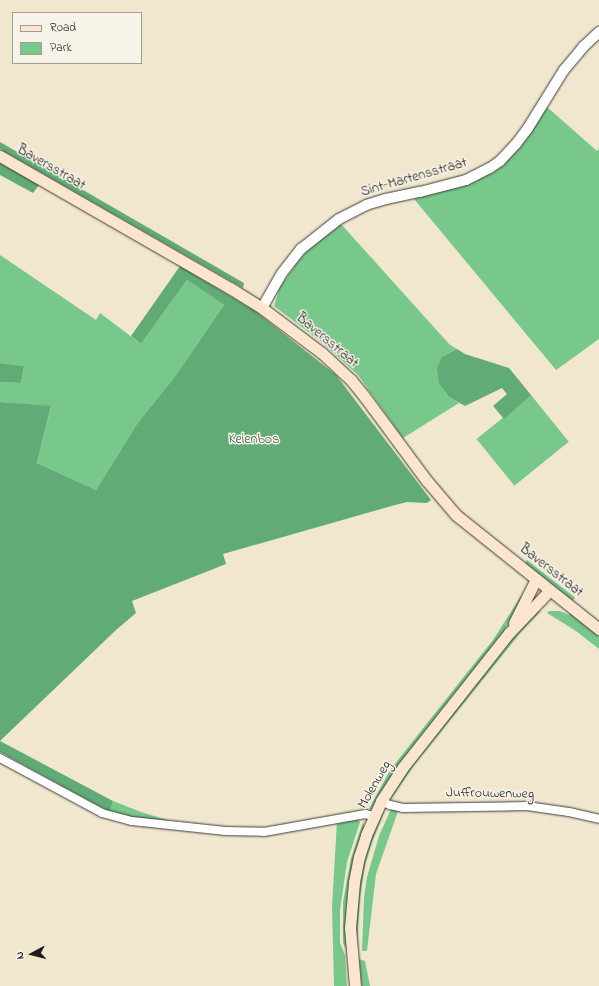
<!DOCTYPE html>
<html>
<head>
<meta charset="utf-8">
<style>
  body { margin:0 }
  #map { position:relative; width:599px; height:986px; overflow:hidden; background:#f0e7ce; font-family:"Indie Flower",sans-serif }
  div>[style] { position:absolute }
  .green>* { inset:0; background:#77c88a; transform-origin:0 0 }
  .forest>* { inset:0; background:#61ac76 }
  .roads { filter:drop-shadow(0 0 1px #3c3a37) drop-shadow(0 0 1px #3c3a37) }
  .minor>* { height:8px; margin:-4px; padding:0 4px; transform-origin:4px; border-radius:4px; background:#fff }
  .tertiary>* { height:10px; margin:-5px; padding:0 5px; transform-origin:5px; border-radius:5px; background:#fff }
  .secondary>* { height:11px; margin:-5.5px; padding:0 5.5px; transform-origin:5.5px; border-radius:5.5px; background:#fce5cf }
  span { translate:-50% -50%; white-space:nowrap; text-align:center; line-height:1.15; -webkit-text-stroke:3px #f7f3e8; paint-order:stroke }
  .street-label { font-size:14px; color:#1c1c1c }
  .park-label { font-size:14px; color:#3c5842 }
  .legend { position:absolute; left:12px; top:12px; width:130px; height:52px; box-sizing:border-box; background:#f7f3e8; border:1px solid #9f9d96; margin:0; padding:5px 7px; list-style:none; font-size:12px; color:#1c1c1c }
  .legend li { display:flex; align-items:center; gap:8px; height:20px }
  .legend b { width:20px; border:1px solid #9f9d96 }
  .north { position:absolute; left:12px; top:934px; width:40px; height:40px; -webkit-text-stroke:3px #f7f3e8; paint-order:stroke; rotate:263deg; font-size:11px; font-weight:700; line-height:16px; text-align:center; color:#1c1c1c }
  .north::after { content:''; display:block; margin:auto; width:14px; height:18px; background:#1c1c1c; clip-path:polygon(50% 0,100% 100%,50% 72%,0 100%) }
</style>
</head>
<body>
<div id="map">
  <div class="green">
    <div style="clip-path:polygon(547px 107px,597px 151px,599px 148px,599px 339px,556px 370px,414px 199px,475px 182px,498px 169px,514px 154px,531px 133px)"></div>
    <div style="clip-path:polygon(341px 224px,450px 345px,457px 349px,442px 357px,439px 384px,449px 397px,459px 403px,403px 438px,358px 375px,323px 343px,274px 306px,280px 287px,299px 260px,313px 245px)"></div>
    <div style="clip-path:polygon(0 255px,96px 320px,100px 313px,141px 344px,187px 280px,224px 305px,176px 375px,137px 424px,96px 490px,37px 463px,51px 407px,0 402px,0 382px,21px 383px,24px 366px,0 363px)"></div>
    <div style="left:531px;top:395px;width:60px;height:70px;rotate:51deg"></div>
    <div style="left:527px;top:560px;width:61px;height:4px;rotate:38deg"></div>
    <div style="clip-path:polygon(521px 596px,524px 598px,504px 631px,399px 764px,372px 809px,369px 809px,390px 770px,493px 640px)"></div>
    <div style="clip-path:polygon(538px 610px,540px 612px,521px 632px,415px 764px,391px 799px,388px 798px,403px 775px,512px 638px)"></div>
    <div style="clip-path:polygon(549px 611px,560px 611px,569px 615px,571px 612px,599px 636px,599px 649px,576px 631px,547px 613px)"></div>
    <div style="clip-path:polygon(113px 801px,141px 812px,180px 824px,149px 821px,110px 812px)"></div>
    <div style="clip-path:polygon(391px 809px,398px 811px,376px 874px,367px 951px,362px 951px,364px 898px,367px 877px,379px 836px)"></div>
    <div style="clip-path:polygon(381px 811px,384px 812px,371px 845px,365px 865px,360px 898px,357px 946px,355px 910px,361px 869px,371px 834px)"></div>
    <div style="clip-path:polygon(357px 818px,360px 822px,347px 862px,340px 910px,340px 943px,345px 955px,347px 986px,334px 986px,332px 907px,337px 821px)"></div>
    <div style="clip-path:polygon(363px 822px,364px 826px,351px 873px,348px 891px,346px 911px,347px 951px,343px 943px,343px 902px,351px 859px)"></div>
    <div style="clip-path:polygon(359px 959px,365px 961px,370px 986px,362px 986px)"></div>
  </div>
  <div class="forest">
    <div style="clip-path:polygon(0 142px,244px 283px,243px 288px,0 149px)"></div>
    <div style="clip-path:polygon(0 163px,39px 185px,33px 193px,0 175px)"></div>
    <div style="clip-path:polygon(180px 266px,255px 311px,336px 375px,431px 500px,427px 503px,407px 502px,395px 505px,223px 554px,226px 564px,132px 601px,136px 613px,116px 630px,0 741px,113px 801px,110px 812px,0 752px,0 402px,51px 406px,37px 463px,96px 490px,137px 424px,176px 375px,224px 305px,187px 280px,141px 344px,131px 336px)"></div>
    <div style="clip-path:polygon(457px 349px,465px 354px,509px 368px,531px 395px,504px 419px,493px 406px,507px 394px,502px 388px,465px 406px,449px 397px,439px 384px,437px 368px,442px 357px)"></div>
    <div style="clip-path:polygon(0 363px,24px 366px,21px 383px,0 382px)"></div>
  </div>
  <div class="roads">
    <div class="minor">
      <div style="left:0;top:758px;width:116px;rotate:28.3deg"></div>
      <div style="left:102px;top:813px;width:31px;rotate:15deg"></div>
      <div style="left:132px;top:821px;width:94px;rotate:6.1deg"></div>
      <div style="left:225px;top:831px;width:39px;rotate:1deg"></div>
      <div style="left:264px;top:832px;width:103px;rotate:-10.1deg"></div>
      <div style="left:365px;top:814px;width:9px;rotate:13deg"></div>
      <div style="left:381px;top:801px;width:10px;rotate:24deg"></div>
      <div style="left:390px;top:805px;width:13px;rotate:13deg"></div>
      <div style="left:403px;top:808px;width:124px;rotate:-0.9deg"></div>
      <div style="left:527px;top:806px;width:42px;rotate:8.1deg"></div>
      <div style="left:569px;top:812px;width:31px;rotate:13deg"></div>
    </div>
    <div class="tertiary">
      <div style="left:262px;top:308px;width:40px;rotate:-60.3deg"></div>
      <div style="left:282px;top:273px;width:31px;rotate:-52deg"></div>
      <div style="left:301px;top:249px;width:48px;rotate:-38.3deg"></div>
      <div style="left:339px;top:219px;width:30px;rotate:-27deg"></div>
      <div style="left:366px;top:205px;width:21px;rotate:-17deg"></div>
      <div style="left:386px;top:199px;width:35px;rotate:-12deg"></div>
      <div style="left:420px;top:192px;width:48px;rotate:-14.6deg"></div>
      <div style="left:466px;top:180px;width:27px;rotate:-27deg"></div>
      <div style="left:490px;top:168px;width:12px;rotate:-35deg"></div>
      <div style="left:500px;top:161px;width:23px;rotate:-47deg"></div>
      <div style="left:516px;top:144px;width:20px;rotate:-53deg"></div>
      <div style="left:528px;top:128px;width:68px;rotate:-58.2deg"></div>
      <div style="left:564px;top:70px;width:30px;rotate:-50deg"></div>
      <div style="left:583px;top:47px;width:22px;rotate:-43deg"></div>
    </div>
    <div class="secondary">
      <div style="left:0;top:156px;width:265px;rotate:29.9deg"></div>
      <div style="left:230px;top:288px;width:38px;rotate:32deg"></div>
      <div style="left:262px;top:308px;width:75px;rotate:36.9deg"></div>
      <div style="left:322px;top:353px;width:40px;rotate:43deg"></div>
      <div style="left:351px;top:380px;width:21px;rotate:51deg"></div>
      <div style="left:364px;top:396px;width:106px;rotate:53.5deg"></div>
      <div style="left:427px;top:481px;width:45px;rotate:49.5deg"></div>
      <div style="left:456px;top:515px;width:183px;rotate:38.6deg"></div>
      <div style="left:514px;top:623px;width:49px;rotate:-63.4deg"></div>
      <div style="left:355px;top:986px;width:58px;rotate:-94.9deg"></div>
      <div style="left:350px;top:928px;width:46px;rotate:-85deg"></div>
      <div style="left:354px;top:882px;width:25px;rotate:-79deg"></div>
      <div style="left:359px;top:857px;width:23px;rotate:-72deg"></div>
      <div style="left:366px;top:835px;width:37px;rotate:-66deg"></div>
      <div style="left:381px;top:801px;width:40px;rotate:-57.1deg"></div>
      <div style="left:403px;top:767px;width:171px;rotate:-51.7deg"></div>
      <div style="left:509px;top:633px;width:59px;rotate:-46.4deg"></div>
    </div>
  </div>
  <div class="street-label">
    <span style="left:51px;top:168px;rotate:30deg">Baversstraat</span>
    <span style="left:414px;top:178px;rotate:-16deg">Sint-Martensstraat</span>
    <span style="left:327px;top:341px;rotate:40deg">Baversstraat</span>
    <span style="left:551px;top:571px;rotate:38deg">Baversstraat</span>
    <span style="left:375px;top:785px;rotate:-60deg">Molenweg</span>
    <span style="left:490px;top:794px;rotate:1deg">Juffrouwenweg</span>
  </div>
  <div class="park-label">
    <span style="left:254px;top:440px">Keienbos</span>
  </div>
  <ul class="legend">
  <li><b style="height:5px;background:#fce5cf"></b>Road</li>
  <li><b style="height:11px;background:#77c88a"></b>Park</li>
  </ul>
  <div class="north">N</div>
</div>
</body>
</html>
